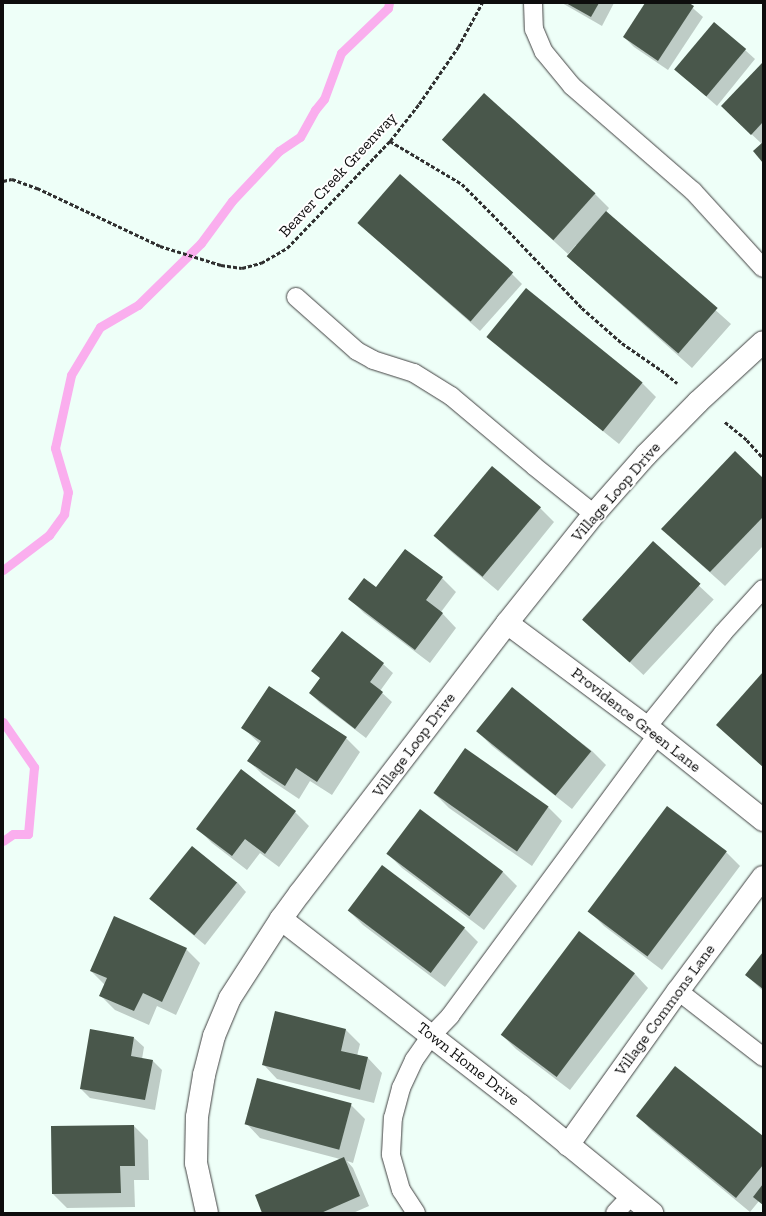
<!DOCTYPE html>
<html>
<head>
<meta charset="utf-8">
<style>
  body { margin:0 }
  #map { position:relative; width:766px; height:1216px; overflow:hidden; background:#eefff8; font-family:"Zilla Slab",serif }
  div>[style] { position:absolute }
  .shadow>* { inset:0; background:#0003; transform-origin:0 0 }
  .stream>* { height:9px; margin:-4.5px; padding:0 4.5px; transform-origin:4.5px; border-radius:4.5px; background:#faaeee }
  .building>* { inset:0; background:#49574b; transform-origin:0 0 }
  .path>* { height:2.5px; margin-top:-1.25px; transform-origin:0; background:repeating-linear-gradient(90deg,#2f2f2f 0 4px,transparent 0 6px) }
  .roads { filter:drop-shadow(0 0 1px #404040) drop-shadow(0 0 1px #404040) }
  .service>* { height:18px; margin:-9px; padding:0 9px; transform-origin:9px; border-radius:9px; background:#fff }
  .minor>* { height:22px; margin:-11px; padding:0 11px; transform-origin:11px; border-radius:11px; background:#fff }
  span { translate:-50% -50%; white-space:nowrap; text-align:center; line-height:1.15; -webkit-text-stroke:4px #fff; paint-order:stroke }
  .street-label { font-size:16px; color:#0d0d0d }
  .frame { position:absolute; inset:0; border:4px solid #0d0d0d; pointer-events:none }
</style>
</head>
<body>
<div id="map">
  <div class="shadow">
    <div style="clip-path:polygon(562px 3px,614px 3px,602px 26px)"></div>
    <div style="clip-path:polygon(646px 3px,687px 3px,703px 17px,668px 70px,634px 47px,624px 37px)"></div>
    <div style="clip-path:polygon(745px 50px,755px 59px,717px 106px,676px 70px)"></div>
    <div style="clip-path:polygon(763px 63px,763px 162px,762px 144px,732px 116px)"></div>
    <div style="clip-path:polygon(484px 94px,595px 194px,609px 208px,606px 212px,731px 324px,692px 368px,568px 257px,578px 246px,576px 245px,568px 254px,443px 140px)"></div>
    <div style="clip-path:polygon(359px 224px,512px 274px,522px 284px,480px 331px)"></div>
    <div style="clip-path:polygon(488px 337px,642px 383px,656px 397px,619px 444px,503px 351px)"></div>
    <div style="clip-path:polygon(763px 480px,763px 546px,725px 586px,677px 543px)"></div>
    <div style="clip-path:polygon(540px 508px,554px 522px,498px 591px,449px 550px,435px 536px)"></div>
    <div style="left:653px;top:543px;width:83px;height:103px;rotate:43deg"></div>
    <div style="clip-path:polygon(442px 578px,456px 592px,441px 612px,456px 628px,430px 663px,364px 613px,350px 599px,376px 589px)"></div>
    <div style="clip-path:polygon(383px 664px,393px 673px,380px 691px,392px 702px,366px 738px,320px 703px,310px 693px,321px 679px,313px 671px)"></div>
    <div style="clip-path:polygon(763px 674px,763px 767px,717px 725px)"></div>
    <div style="clip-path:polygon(512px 689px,592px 751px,606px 765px,572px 809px,492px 746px,478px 732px)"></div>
    <div style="clip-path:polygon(243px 728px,346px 738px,360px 752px,332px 795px,310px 781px,299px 799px,263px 775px,249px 761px,260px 744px)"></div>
    <div style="clip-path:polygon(466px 750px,548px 807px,562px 821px,532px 866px,449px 808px,435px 794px)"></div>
    <div style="clip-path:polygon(295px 812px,309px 826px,279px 867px,260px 853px,247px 870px,212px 843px,198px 829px)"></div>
    <div style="clip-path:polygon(726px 852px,740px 866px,662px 970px,604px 926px,590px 912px)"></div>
    <div style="clip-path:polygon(388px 854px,503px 872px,517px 886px,484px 930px,402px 868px)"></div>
    <div style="clip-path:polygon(237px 882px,246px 892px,205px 945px,151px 900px)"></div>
    <div style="clip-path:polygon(349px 911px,464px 928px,478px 942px,445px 987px,363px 925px)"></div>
    <div style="clip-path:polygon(186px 949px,200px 963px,176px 1015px,157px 1006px,149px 1025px,115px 1010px,100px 995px,105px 985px,91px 971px)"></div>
    <div style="clip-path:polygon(763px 953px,763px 991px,746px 975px)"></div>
    <div style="clip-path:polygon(634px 973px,648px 988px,570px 1090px,516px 1049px,502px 1035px)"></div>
    <div style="clip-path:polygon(275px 1013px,346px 1030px,360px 1044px,357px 1056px,368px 1058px,382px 1073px,374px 1103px,277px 1079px,263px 1064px)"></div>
    <div style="clip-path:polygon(134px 1038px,144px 1047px,142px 1059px,152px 1060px,162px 1070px,155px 1110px,90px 1098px,81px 1089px)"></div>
    <div style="clip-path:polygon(258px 1080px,351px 1105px,365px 1119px,353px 1163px,347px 1161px,353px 1168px,369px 1206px,353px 1213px,263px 1213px,340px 1159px,260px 1138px,246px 1123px)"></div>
    <div style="clip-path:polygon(637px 1115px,763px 1137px,763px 1205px,759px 1201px,750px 1212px,651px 1130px)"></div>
    <div style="clip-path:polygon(134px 1126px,148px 1140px,149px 1180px,134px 1180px,135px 1207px,67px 1208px,53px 1194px)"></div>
  </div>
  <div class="stream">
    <div style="left:3px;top:570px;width:58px;rotate:-37.3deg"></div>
    <div style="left:49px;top:535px;width:26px;rotate:-54deg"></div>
    <div style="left:64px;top:514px;width:22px;rotate:-80deg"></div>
    <div style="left:68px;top:492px;width:46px;rotate:-106.5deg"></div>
    <div style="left:55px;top:448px;width:75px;rotate:-77.6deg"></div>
    <div style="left:71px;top:375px;width:56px;rotate:-58.9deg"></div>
    <div style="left:100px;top:327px;width:44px;rotate:-30.1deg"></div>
    <div style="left:138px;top:305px;width:88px;rotate:-44.5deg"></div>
    <div style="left:201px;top:243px;width:52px;rotate:-53.6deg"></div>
    <div style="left:232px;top:201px;width:69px;rotate:-46.8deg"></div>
    <div style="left:279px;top:151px;width:25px;rotate:-34deg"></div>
    <div style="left:300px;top:137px;width:31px;rotate:-61deg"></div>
    <div style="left:315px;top:110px;width:14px;rotate:-51deg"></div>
    <div style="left:324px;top:99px;width:49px;rotate:-69.7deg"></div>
    <div style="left:341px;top:53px;width:65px;rotate:-43.8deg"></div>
    <div style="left:388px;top:8px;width:5px;rotate:-79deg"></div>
    <div style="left:3px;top:722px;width:55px;rotate:55.4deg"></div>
    <div style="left:34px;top:767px;width:67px;rotate:95.1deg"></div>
    <div style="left:28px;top:834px;width:15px;rotate:180deg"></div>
    <div style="left:13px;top:834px;width:12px;rotate:145deg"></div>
  </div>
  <div class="building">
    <div style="clip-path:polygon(566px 3px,599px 3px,591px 17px)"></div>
    <div style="clip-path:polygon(645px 3px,689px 3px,694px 6px,658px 61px,623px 37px)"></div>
    <div style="left:714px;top:22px;width:42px;height:62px;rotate:40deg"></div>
    <div style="clip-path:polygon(763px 62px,763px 122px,751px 135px,721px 106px)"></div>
    <div style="left:484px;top:93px;width:150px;height:63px;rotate:42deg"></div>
    <div style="clip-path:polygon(763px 142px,763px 163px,753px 151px)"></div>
    <div style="left:400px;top:174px;width:150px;height:65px;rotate:41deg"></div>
    <div style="left:606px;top:211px;width:148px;height:60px;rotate:41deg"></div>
    <div style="left:526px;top:288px;width:150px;height:63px;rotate:39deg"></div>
    <div style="clip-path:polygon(735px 451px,763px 478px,763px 517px,710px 572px,661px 529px)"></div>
    <div style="left:492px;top:466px;width:64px;height:91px;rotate:40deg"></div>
    <div style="left:653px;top:541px;width:64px;height:106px;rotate:42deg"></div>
    <div style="clip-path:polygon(405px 549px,443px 577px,426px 600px,443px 613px,415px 650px,348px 599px,364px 578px,376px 587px)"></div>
    <div style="clip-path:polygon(342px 631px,384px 663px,370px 682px,383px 692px,355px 729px,309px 693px,320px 678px,311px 671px)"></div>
    <div style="clip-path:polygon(763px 672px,763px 767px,716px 725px)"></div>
    <div style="clip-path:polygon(269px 686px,347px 737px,317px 782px,296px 768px,285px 786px,247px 761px,261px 741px,241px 728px)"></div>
    <div style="left:512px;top:687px;width:102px;height:57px;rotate:39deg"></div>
    <div style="left:465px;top:748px;width:102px;height:55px;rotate:35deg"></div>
    <div style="clip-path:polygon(241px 769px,296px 811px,265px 854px,245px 839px,232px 856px,196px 829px)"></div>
    <div style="left:667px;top:806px;width:75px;height:132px;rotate:37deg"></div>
    <div style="left:420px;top:809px;width:104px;height:56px;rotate:37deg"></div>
    <div style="left:192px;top:846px;width:58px;height:68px;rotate:39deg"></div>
    <div style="left:382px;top:865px;width:104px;height:57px;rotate:37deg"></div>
    <div style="clip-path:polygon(114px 916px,187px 948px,162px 1002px,143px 993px,134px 1011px,99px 996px,107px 978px,90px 971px)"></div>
    <div style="left:579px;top:931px;width:70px;height:130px;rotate:37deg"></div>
    <div style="clip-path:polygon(763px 952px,763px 989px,745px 975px)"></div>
    <div style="clip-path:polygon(275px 1011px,346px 1029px,341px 1051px,368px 1057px,360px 1090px,262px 1065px)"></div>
    <div style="clip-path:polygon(90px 1029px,134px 1037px,131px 1056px,153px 1060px,145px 1100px,80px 1089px)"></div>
    <div style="clip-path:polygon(675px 1066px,763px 1136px,763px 1165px,736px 1198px,636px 1116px)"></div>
    <div style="left:257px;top:1078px;width:98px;height:48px;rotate:15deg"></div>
    <div style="clip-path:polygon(134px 1125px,135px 1166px,120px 1166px,121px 1193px,52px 1194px,51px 1126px)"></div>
    <div style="clip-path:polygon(344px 1157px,360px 1196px,321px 1213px,262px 1213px,255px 1195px)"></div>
    <div style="clip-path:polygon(763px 1184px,763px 1205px,753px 1197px)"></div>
  </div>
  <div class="path">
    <div style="left:390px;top:141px;width:84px;rotate:30.8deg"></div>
    <div style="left:462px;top:184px;width:48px;rotate:45deg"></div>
    <div style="left:496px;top:218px;width:124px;rotate:46.3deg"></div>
    <div style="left:582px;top:308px;width:53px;rotate:41.2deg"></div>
    <div style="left:622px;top:343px;width:47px;rotate:34.7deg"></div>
    <div style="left:661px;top:370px;width:21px;rotate:39deg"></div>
    <div style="left:3px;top:181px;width:9px;rotate:-13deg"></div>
    <div style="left:12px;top:179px;width:27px;rotate:20deg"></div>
    <div style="left:37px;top:188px;width:136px;rotate:25.2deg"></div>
    <div style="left:160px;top:246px;width:64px;rotate:17.3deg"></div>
    <div style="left:221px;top:265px;width:21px;rotate:8deg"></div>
    <div style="left:242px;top:268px;width:20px;rotate:-15deg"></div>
    <div style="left:261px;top:263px;width:30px;rotate:-30deg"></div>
    <div style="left:287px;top:248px;width:149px;rotate:-46.1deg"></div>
    <div style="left:390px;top:141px;width:47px;rotate:-51.9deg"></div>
    <div style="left:419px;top:104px;width:69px;rotate:-55.6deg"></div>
    <div style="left:458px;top:47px;width:50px;rotate:-61.4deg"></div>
    <div style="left:725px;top:422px;width:28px;rotate:39deg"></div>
    <div style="left:747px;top:440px;width:24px;rotate:48deg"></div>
  </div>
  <div class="roads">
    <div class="service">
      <div style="left:533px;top:3px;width:26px;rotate:88deg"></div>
      <div style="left:534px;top:29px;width:25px;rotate:67deg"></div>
      <div style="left:544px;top:52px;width:44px;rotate:50.5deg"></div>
      <div style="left:572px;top:86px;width:160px;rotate:41deg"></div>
      <div style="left:693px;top:191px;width:104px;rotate:47.7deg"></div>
      <div style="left:296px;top:297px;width:81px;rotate:41.5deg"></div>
      <div style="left:357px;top:351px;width:18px;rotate:29deg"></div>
      <div style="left:373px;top:360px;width:43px;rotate:17.6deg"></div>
      <div style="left:414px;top:373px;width:44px;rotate:31.9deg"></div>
      <div style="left:451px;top:396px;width:109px;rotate:40.1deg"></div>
      <div style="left:534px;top:466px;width:77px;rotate:38.7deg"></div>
      <div style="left:647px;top:727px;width:121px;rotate:-51deg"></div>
      <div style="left:723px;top:633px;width:59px;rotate:-47.7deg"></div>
      <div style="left:678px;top:991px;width:108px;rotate:37.8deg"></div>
      <div style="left:416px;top:1213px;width:27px;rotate:-123deg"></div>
      <div style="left:401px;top:1190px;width:37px;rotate:-106deg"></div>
      <div style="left:391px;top:1154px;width:36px;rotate:-87deg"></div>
      <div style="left:393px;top:1118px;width:31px;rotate:-75deg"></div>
      <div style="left:401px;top:1088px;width:31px;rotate:-65deg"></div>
      <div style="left:414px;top:1060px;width:29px;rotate:-55deg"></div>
      <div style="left:431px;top:1036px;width:28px;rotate:-46deg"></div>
      <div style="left:450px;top:1016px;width:349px;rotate:-53.6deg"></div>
      <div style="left:615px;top:1213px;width:23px;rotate:-47deg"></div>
    </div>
    <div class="minor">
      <div style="left:507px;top:623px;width:187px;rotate:36.7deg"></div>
      <div style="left:657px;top:735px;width:136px;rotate:38.7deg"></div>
      <div style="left:281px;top:919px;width:303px;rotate:37.9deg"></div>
      <div style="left:520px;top:1105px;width:171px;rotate:39.3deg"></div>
      <div style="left:568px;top:1145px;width:189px;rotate:-54.5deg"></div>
      <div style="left:678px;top:991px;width:142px;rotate:-53.3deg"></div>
      <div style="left:207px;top:1213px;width:51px;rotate:-102.4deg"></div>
      <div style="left:196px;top:1163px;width:46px;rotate:-88.8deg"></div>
      <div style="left:197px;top:1117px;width:43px;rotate:-80.5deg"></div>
      <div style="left:204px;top:1075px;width:40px;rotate:-75.6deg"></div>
      <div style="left:214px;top:1036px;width:41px;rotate:-67.2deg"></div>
      <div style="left:230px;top:998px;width:94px;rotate:-57.2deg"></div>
      <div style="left:281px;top:919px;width:32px;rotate:-54deg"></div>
      <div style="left:300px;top:893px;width:340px;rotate:-52.5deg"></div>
      <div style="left:507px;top:623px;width:139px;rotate:-51.4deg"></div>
      <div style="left:594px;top:514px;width:79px;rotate:-48.6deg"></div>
      <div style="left:646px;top:455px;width:74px;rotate:-45.5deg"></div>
      <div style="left:698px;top:402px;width:88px;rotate:-42.7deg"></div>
    </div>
  </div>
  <div class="street-label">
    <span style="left:338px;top:175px;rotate:-47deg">Beaver Creek Greenway</span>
    <span style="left:616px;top:492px;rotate:-49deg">Village Loop Drive</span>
    <span style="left:636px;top:720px;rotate:38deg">Providence Green Lane</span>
    <span style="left:414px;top:745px;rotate:-53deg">Village Loop Drive</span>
    <span style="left:665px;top:1010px;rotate:-54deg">Village Commons Lane</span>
    <span style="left:468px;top:1064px;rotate:38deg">Town Home Drive</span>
  </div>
  <div class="frame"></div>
</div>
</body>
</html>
